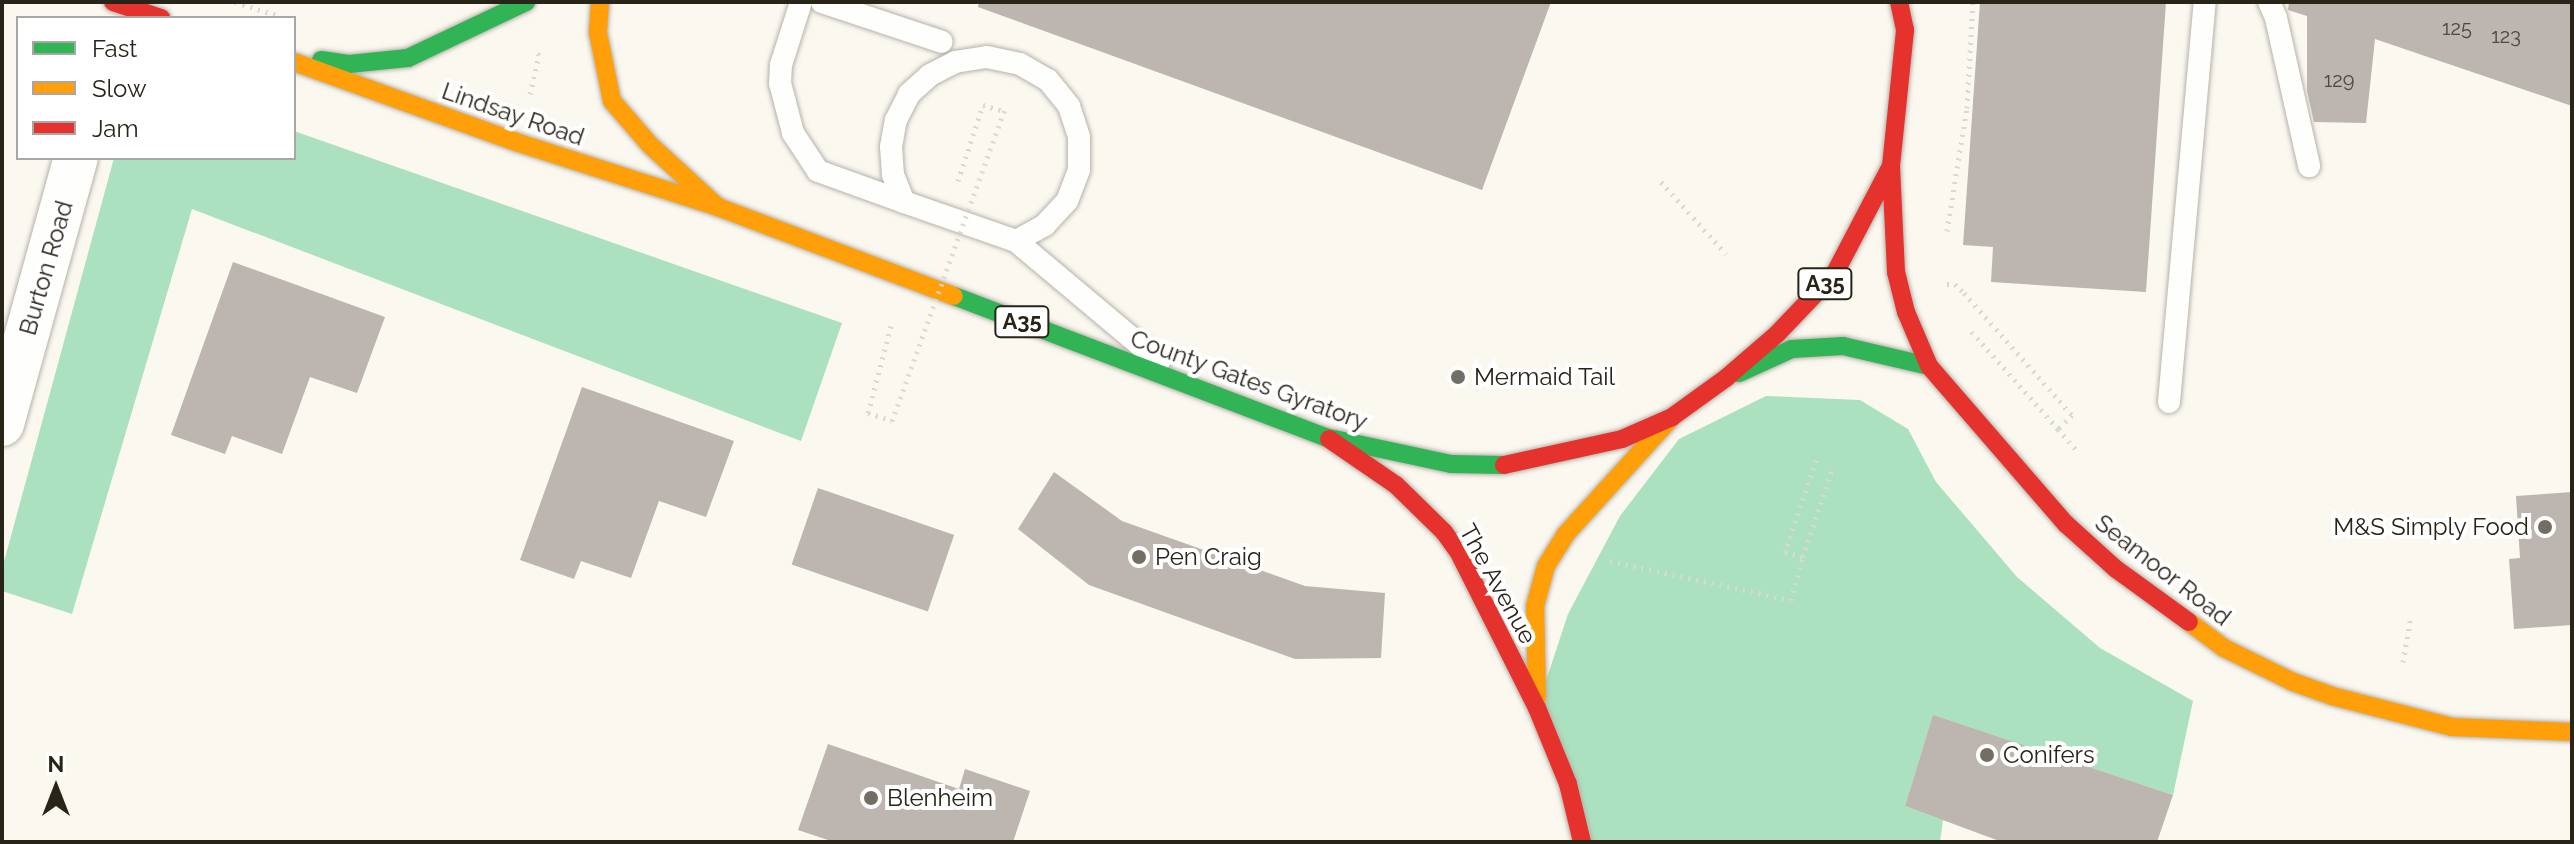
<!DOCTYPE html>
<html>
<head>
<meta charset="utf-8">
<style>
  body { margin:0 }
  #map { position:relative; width:2574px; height:844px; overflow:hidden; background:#fbf8f0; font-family:Raleway,sans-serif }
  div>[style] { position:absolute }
  .forest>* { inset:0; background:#abe1be }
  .building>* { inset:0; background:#bdb5b0; transform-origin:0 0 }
  .path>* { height:5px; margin-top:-2.5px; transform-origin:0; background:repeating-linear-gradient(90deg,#d9d8d5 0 2px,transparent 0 8px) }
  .roads { filter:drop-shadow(0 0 2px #b6b2a9) drop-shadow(0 0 2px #b6b2a9) }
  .lane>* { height:22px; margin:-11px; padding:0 11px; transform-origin:11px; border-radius:11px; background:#fefefd }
  .street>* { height:44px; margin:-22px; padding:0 22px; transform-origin:22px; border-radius:22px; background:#fefefd }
  .fast>* { height:18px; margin:-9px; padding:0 9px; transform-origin:9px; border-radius:9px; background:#30b455 }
  .slow>* { height:18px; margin:-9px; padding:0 9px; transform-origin:9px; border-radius:9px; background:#ff9f0a }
  .jam>* { height:18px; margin:-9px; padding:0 9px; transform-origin:9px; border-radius:9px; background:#e5322d }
  .path-bridge>* { height:5px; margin-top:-2.5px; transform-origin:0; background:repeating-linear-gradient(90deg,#d9d8d5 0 2px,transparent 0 8px) }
  .dots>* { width:22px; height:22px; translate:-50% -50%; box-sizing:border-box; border:4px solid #fff; border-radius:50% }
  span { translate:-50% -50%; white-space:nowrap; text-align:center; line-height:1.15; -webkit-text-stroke:8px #fff; paint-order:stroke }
  .number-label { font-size:20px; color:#4e483e }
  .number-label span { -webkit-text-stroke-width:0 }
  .shield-label span { padding:2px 6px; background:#fff; border:2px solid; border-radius:6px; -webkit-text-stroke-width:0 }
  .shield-label { font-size:22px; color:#292418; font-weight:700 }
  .street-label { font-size:24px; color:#292418 }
  .poi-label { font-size:24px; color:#292418 }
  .left { translate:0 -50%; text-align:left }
  .right { translate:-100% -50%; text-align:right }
  .frame { position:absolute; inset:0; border:4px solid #292418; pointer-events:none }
  .legend { position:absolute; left:16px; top:16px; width:280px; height:144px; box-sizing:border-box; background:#fff; border:2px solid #a9a7a3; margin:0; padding:10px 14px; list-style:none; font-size:24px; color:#292418 }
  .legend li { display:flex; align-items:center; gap:16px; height:40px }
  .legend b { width:40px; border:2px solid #a9a7a3 }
  .north { position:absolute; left:16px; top:748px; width:80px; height:80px; -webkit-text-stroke:6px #fff; paint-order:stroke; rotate:0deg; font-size:22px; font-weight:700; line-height:32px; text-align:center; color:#292418 }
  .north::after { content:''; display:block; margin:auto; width:28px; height:36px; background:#292418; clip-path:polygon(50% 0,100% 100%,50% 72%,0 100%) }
</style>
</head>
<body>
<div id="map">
  <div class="forest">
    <div style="clip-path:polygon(294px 131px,842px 323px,801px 441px,192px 209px,72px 614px,2px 591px,2px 569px,114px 158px,294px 158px)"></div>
    <div style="clip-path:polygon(1766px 396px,1860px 400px,1908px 429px,1936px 482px,2017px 577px,2100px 648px,2193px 701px,2173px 795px,1933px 716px,1905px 806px,1943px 820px,1940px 842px,1582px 842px,1537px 708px,1568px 614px,1620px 516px,1679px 439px)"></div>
  </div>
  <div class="building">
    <div style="clip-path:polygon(979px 2px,1551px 2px,1482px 190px,978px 7px)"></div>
    <div style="clip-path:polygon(1980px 2px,2166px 2px,2146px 292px,1991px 282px,1993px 247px,1963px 245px)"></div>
    <div style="clip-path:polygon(2289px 2px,2572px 2px,2572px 106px,2375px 39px,2366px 123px,2314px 122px,2307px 91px,2307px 16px,2288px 10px)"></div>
    <div style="clip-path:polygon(233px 262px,385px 317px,357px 393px,310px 377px,282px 454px,232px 436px,225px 454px,171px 435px)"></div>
    <div style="clip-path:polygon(582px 387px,734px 441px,706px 517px,659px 501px,631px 578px,581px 561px,574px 579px,520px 560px)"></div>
    <div style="clip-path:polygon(1054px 472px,1122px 521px,1305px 586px,1385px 593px,1381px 658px,1295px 659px,1089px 585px,1018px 529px)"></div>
    <div style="left:818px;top:488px;width:144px;height:81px;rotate:19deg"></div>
    <div style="clip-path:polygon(2572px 492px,2572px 625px,2514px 629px,2509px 559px,2520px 558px,2516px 496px)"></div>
    <div style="clip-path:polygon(1933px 715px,2173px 795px,2157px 842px,2002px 842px,1905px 806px)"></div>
    <div style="clip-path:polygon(828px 744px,959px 789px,965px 769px,1030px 791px,1013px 842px,834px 842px,798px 830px)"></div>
  </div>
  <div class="path">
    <div style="left:235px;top:2px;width:43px;rotate:17.6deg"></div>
    <div style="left:530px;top:94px;width:40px;rotate:-77deg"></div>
    <div style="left:539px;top:55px;width:6px;rotate:-121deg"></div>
    <div style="left:958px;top:181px;width:80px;rotate:-71.8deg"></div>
    <div style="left:983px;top:105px;width:22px;rotate:16deg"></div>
    <div style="left:1661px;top:182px;width:97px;rotate:47.9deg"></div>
    <div style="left:1947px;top:231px;width:125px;rotate:-80.8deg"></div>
    <div style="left:1967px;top:108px;width:106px;rotate:-86.8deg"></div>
    <div style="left:1947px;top:284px;width:8px"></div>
    <div style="left:1955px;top:284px;width:13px;rotate:45deg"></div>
    <div style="left:1964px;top:293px;width:163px;rotate:48.5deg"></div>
    <div style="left:2072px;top:415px;width:20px;rotate:135deg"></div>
    <div style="left:2058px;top:429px;width:131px;rotate:-131.6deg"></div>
    <div style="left:891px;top:326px;width:90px;rotate:104.8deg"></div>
    <div style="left:868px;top:413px;width:25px;rotate:18deg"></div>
    <div style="left:2058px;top:429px;width:29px;rotate:49deg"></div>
    <div style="left:1816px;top:460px;width:97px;rotate:108.6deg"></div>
    <div style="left:1785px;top:552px;width:19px;rotate:16deg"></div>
    <div style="left:1803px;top:557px;width:96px;rotate:-71.8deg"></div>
    <div style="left:1610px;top:561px;width:185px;rotate:12.2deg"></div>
    <div style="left:1791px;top:600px;width:45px;rotate:-74.4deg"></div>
    <div style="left:2403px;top:662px;width:47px;rotate:-80.1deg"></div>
  </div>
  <div class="roads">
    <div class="lane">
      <div style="left:801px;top:2px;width:66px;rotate:107.6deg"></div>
      <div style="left:781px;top:65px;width:18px;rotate:93deg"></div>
      <div style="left:780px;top:83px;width:52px;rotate:75.4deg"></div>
      <div style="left:793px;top:133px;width:45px;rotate:56.7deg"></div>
      <div style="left:818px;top:171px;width:91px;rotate:19.8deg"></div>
      <div style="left:822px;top:2px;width:126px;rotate:18.4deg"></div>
      <div style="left:2269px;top:2px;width:17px;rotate:66deg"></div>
      <div style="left:2276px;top:18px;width:152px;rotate:77.4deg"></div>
      <div style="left:987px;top:57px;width:34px;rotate:12deg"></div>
      <div style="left:1020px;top:64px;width:32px;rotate:30deg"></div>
      <div style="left:1048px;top:80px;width:33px;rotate:51deg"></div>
      <div style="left:1069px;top:106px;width:33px;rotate:72deg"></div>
      <div style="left:1079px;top:137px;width:33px;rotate:90deg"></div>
      <div style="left:1079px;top:170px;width:33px;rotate:111deg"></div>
      <div style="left:1067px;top:201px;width:33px;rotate:133deg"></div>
      <div style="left:1045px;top:225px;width:33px;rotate:151deg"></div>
      <div style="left:1016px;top:241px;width:119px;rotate:-160.8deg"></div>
      <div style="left:904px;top:202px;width:29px;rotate:-112deg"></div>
      <div style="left:893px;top:175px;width:28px;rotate:-94deg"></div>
      <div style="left:891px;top:147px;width:27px;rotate:-80deg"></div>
      <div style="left:896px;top:120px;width:29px;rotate:-63deg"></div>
      <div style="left:909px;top:94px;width:28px;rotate:-42deg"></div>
      <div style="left:930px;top:75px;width:28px;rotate:-27deg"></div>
      <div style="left:955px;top:62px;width:32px;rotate:-9deg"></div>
      <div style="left:1016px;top:241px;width:187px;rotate:40deg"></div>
      <div style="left:2169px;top:402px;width:402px;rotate:-84.9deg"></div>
    </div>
    <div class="street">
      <div style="left:2px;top:424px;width:276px;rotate:-74.5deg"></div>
    </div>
    <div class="fast">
      <div style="left:321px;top:60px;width:28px;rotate:8deg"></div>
      <div style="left:349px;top:64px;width:59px;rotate:-5.8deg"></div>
      <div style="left:408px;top:58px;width:131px;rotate:-25.4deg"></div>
      <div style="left:954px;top:296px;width:397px;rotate:20.8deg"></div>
      <div style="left:1325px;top:437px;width:129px;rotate:12.1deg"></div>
      <div style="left:1451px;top:464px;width:53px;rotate:1.1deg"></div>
      <div style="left:1739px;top:373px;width:58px;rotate:-24.4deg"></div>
      <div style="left:1792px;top:349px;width:51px;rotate:-3.4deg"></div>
      <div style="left:1843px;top:346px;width:88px;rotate:13.1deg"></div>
    </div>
    <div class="slow">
      <div style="left:600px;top:2px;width:31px;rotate:94deg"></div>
      <div style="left:598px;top:33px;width:69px;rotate:78.4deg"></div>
      <div style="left:612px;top:101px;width:58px;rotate:49.2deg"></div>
      <div style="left:650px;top:145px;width:92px;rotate:42.4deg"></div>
      <div style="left:718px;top:207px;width:252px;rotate:20.7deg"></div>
      <div style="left:294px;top:62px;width:239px;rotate:19.8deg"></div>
      <div style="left:519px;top:143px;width:209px;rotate:17.8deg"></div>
      <div style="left:2189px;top:622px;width:44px;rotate:36.6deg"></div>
      <div style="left:2224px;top:648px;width:77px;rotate:26.2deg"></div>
      <div style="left:2293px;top:682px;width:41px;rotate:19.7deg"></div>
      <div style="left:2332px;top:696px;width:124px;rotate:14.5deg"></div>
      <div style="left:2452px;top:727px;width:120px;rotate:2.4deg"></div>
      <div style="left:1537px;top:698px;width:92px;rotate:-91.2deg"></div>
      <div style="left:1535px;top:606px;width:41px;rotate:-74.6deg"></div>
      <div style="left:1546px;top:566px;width:36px;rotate:-58deg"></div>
      <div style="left:1565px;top:535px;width:159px;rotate:-47.8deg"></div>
    </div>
    <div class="jam">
      <div style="left:113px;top:2px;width:51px;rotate:18.4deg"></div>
      <div style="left:1891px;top:166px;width:106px;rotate:87.3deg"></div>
      <div style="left:1896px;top:272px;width:41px;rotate:76deg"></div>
      <div style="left:1906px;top:312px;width:59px;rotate:66.9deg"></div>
      <div style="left:1929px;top:366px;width:209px;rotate:49.1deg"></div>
      <div style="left:2066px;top:524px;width:67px;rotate:42deg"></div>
      <div style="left:2116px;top:569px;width:90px;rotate:36deg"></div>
      <div style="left:1329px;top:439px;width:81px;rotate:34.5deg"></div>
      <div style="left:1396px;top:485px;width:67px;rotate:44.4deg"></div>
      <div style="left:1444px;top:532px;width:24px;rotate:54deg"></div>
      <div style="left:1458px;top:551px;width:176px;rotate:63.3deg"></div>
      <div style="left:1537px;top:708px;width:82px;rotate:67.8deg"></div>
      <div style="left:1568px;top:784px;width:60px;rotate:76.4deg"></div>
      <div style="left:1504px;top:465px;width:121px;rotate:-12.4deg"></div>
      <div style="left:1622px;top:439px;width:55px;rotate:-23.7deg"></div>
      <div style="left:1672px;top:417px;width:67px;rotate:-35.8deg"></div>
      <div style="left:1726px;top:378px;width:67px;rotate:-40.8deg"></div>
      <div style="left:1777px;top:334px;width:84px;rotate:-46.4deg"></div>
      <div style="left:1835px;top:273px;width:121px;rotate:-62.4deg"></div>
      <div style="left:1891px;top:166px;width:137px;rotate:-84.1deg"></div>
      <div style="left:1905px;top:30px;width:29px;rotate:-102deg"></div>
    </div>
  </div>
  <div class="path-bridge">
    <div style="left:892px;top:421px;width:330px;rotate:-70.1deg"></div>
  </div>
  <div class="dots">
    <div style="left:1458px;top:377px;background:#726e64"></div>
    <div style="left:2545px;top:527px;background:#726e64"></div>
    <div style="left:1139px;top:557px;background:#726e64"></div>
    <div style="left:1987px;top:755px;background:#726e64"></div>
    <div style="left:871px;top:798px;background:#726e64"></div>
  </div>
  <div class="number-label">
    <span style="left:2457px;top:28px">125</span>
    <span style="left:2506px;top:36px">123</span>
    <span style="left:2339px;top:80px">129</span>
  </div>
  <div class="shield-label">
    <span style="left:1825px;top:284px">A35</span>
    <span style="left:1022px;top:322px">A35</span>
  </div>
  <div class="street-label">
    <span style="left:513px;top:114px;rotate:19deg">Lindsay Road</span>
    <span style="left:46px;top:268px;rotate:-74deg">Burton Road</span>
    <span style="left:1249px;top:380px;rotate:20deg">County Gates Gyratory</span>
    <span style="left:2163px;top:570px;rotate:38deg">Seamoor Road</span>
    <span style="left:1498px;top:584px;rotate:61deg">The Avenue</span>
  </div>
  <div class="poi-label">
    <span class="left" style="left:1474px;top:377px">Mermaid Tail</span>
    <span class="right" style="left:2529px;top:527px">M&amp;S Simply Food</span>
    <span class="left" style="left:1155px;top:557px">Pen Craig</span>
    <span class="left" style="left:2003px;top:755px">Conifers</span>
    <span class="left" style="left:887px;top:798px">Blenheim</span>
  </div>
  <div class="frame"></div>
  <ul class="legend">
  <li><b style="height:10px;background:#30b455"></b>Fast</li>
  <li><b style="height:10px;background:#ff9f0a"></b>Slow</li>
  <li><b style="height:10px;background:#e5322d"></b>Jam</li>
  </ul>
  <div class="north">N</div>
</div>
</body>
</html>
